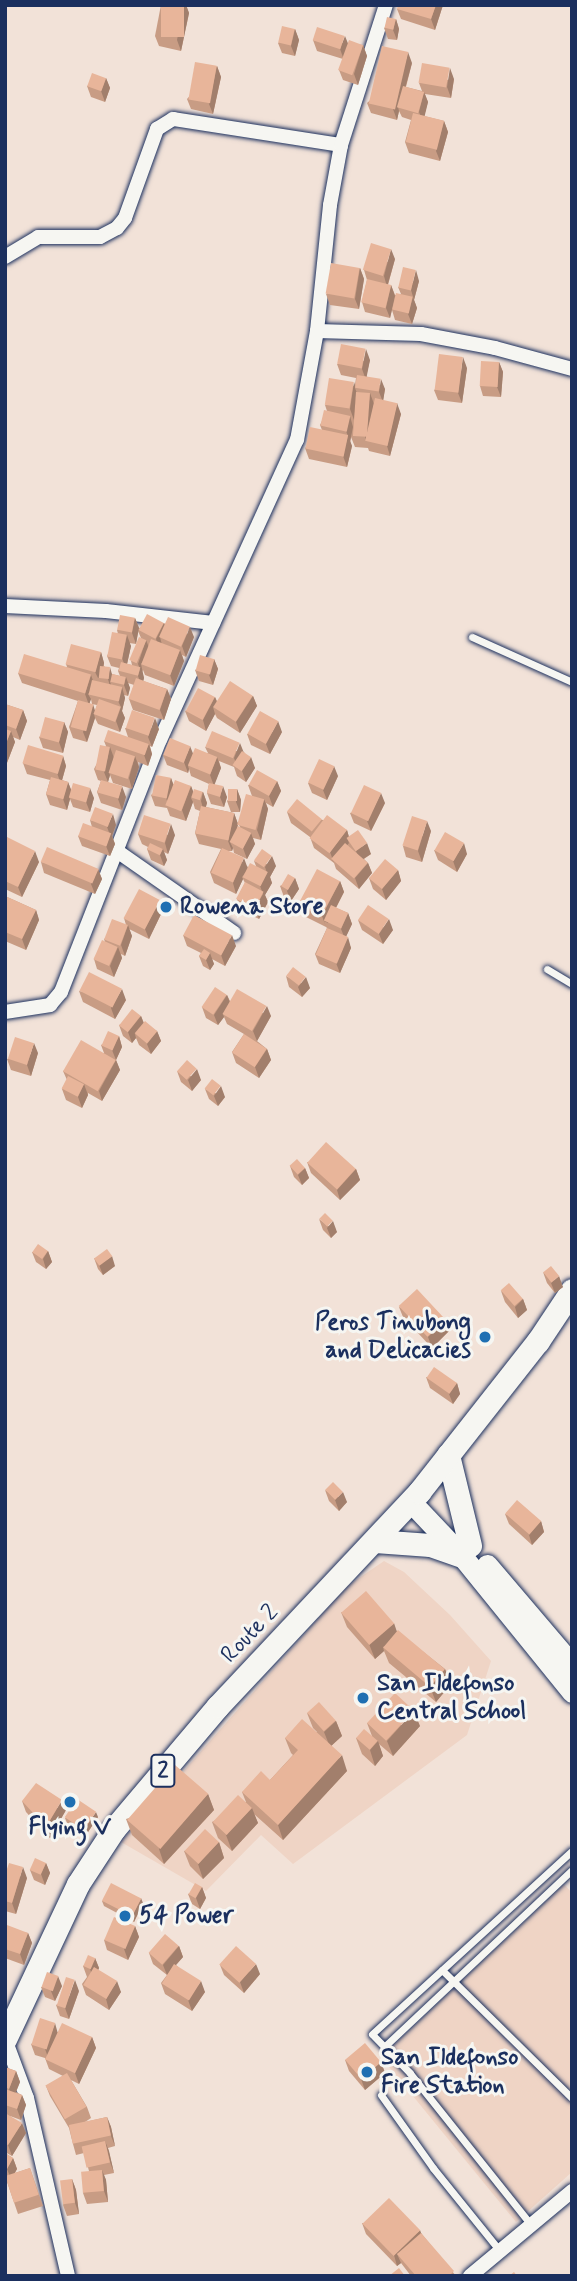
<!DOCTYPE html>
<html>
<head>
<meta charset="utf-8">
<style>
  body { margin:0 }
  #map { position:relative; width:577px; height:2281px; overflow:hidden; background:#f2e2d8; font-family:Mynerve,sans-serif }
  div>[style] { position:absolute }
  .built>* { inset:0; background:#efd4c5 }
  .roads { filter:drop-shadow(0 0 2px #1b2f5e) drop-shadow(0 0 2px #1b2f5e) }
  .service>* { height:7px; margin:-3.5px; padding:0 3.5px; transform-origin:3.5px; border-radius:3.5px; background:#f6f6f2 }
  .minor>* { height:14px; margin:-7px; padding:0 7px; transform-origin:7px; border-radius:7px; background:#f6f6f2 }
  .primary>* { height:21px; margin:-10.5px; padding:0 10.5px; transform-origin:10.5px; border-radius:10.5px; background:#f6f6f2 }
  .trunk>* { height:23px; margin:-11.5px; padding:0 11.5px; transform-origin:11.5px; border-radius:11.5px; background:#f6f6f2 }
  .wall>* { inset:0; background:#c89c84 }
  .shaded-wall>* { inset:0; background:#a27f6c }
  .building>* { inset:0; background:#e8b59a; transform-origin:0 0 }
  .dots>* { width:19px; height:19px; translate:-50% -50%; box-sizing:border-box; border:4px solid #f6f6f2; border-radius:50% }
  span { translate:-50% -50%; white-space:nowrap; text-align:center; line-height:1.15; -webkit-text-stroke:6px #f6f6f2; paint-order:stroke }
  .shield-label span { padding:2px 5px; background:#f6f6f2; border:2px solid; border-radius:5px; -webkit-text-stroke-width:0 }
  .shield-label { font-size:23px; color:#1b2f5e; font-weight:700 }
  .poi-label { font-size:24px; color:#1b2f5e; font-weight:700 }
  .left { translate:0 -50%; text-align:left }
  .right { translate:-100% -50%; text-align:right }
  .street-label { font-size:24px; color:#1b2f5e }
  .frame { position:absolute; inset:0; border:7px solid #1b2f5e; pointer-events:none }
</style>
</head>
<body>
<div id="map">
  <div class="built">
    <div style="clip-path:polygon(384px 1561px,404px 1572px,450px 1615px,491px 1661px,467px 1735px,293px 1864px,261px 1835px,206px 1891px,121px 1842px,346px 1587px)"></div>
    <div style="clip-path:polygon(564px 1884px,572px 1893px,572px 2172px,516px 2222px,381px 2057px)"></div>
  </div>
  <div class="roads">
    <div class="service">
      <div style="left:472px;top:637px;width:110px;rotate:24.2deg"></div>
      <div style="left:547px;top:969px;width:29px;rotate:31deg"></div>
      <div style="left:442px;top:1970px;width:182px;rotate:44.6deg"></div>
      <div style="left:385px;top:2046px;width:257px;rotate:-43.3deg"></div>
      <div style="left:381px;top:2095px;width:90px;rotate:54.5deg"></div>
      <div style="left:433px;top:2168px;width:107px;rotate:51.1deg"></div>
      <div style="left:532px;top:2226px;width:196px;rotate:-128.6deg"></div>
      <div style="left:410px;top:2073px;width:54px;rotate:-134.3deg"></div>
      <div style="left:372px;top:2034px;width:271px;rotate:-42.5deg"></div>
    </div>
    <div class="minor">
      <div style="left:5px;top:257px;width:39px;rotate:-31deg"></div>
      <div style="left:38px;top:237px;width:62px"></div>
      <div style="left:100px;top:237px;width:19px;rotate:-28deg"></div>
      <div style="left:117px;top:228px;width:13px;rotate:-51deg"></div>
      <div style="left:125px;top:218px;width:95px;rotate:-70.2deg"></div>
      <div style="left:157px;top:129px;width:19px;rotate:-32deg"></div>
      <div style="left:173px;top:119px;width:170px;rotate:8.8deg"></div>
      <div style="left:317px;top:331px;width:104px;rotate:1.7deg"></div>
      <div style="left:421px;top:334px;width:75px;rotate:10.7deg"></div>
      <div style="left:495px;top:348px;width:80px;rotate:15.3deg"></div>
      <div style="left:5px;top:606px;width:101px;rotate:2.8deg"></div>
      <div style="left:106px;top:611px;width:108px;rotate:6.4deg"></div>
      <div style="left:117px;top:851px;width:143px;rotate:35deg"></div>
      <div style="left:5px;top:1012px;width:46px;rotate:-8.8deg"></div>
      <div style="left:50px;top:1005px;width:17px;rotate:-50deg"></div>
      <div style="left:61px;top:992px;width:271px;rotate:-68.6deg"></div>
      <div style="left:160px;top:740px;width:330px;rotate:-65.5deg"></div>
      <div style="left:297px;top:440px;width:111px;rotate:-79.6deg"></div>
      <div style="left:317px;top:331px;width:127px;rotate:-84.1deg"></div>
      <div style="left:330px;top:205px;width:61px;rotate:-79.6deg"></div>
      <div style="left:341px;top:145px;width:147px;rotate:-72.2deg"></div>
      <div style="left:5px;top:2039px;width:63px;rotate:69.6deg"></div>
      <div style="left:27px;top:2098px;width:183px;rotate:77deg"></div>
      <div style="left:470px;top:2276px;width:133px;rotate:-39.8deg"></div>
    </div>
    <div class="primary">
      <div style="left:411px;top:1502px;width:74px;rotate:46.6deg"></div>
      <div style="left:462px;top:1556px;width:175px;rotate:51deg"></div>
      <div style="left:487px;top:1565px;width:131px;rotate:49.6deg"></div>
    </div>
    <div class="trunk">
      <div style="left:448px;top:1455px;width:93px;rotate:76.3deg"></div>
      <div style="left:375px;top:1541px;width:55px;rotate:4.2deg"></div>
      <div style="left:430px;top:1545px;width:34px;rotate:19deg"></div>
      <div style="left:5px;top:2039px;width:171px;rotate:-64.8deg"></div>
      <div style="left:78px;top:1884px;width:66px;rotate:-56.8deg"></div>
      <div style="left:114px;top:1829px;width:161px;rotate:-49.8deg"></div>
      <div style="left:218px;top:1706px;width:294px;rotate:-46.8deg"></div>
      <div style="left:419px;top:1492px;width:192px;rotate:-51.8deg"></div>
      <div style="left:538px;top:1341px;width:61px;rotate:-56.3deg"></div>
    </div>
  </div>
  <div class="wall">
    <div style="clip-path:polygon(161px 5px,186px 5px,189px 13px,181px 51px,159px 46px,155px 36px)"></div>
    <div style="clip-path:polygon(443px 5px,435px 30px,401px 19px,397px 9px)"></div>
    <div style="clip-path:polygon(396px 19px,399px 29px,397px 40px,388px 39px,384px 28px)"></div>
    <div style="clip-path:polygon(295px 29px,299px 40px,295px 56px,282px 53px,278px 43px)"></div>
    <div style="clip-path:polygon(313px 40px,363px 45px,367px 56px,358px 85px,343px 80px,339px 70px,343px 59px,317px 51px)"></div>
    <div style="clip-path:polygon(412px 63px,406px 87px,422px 91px,419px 83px,454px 79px,451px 98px,425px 94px,428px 102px,424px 116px,444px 121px,448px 132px,440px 161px,409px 153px,405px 142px,411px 120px,402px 117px,399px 111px,397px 120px,371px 113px,367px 103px)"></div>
    <div style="clip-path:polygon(217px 66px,221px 77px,213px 114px,191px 109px,187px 99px)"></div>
    <div style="clip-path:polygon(106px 78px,110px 88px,105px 102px,91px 97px,87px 86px)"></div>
    <div style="clip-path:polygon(395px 259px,388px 285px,391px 285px,395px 295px,401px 294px,398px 287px,419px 281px,414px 300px,417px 308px,412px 324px,395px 320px,392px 310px,390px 318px,365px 312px,362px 302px,367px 280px,364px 270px)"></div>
    <div style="clip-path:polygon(360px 268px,364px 279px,359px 309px,330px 305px,326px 294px)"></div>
    <div style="clip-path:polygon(370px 360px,366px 376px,385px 389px,383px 400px,401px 414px,390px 456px,369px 451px,368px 448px,355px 447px,351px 437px,350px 442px,352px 446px,347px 467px,309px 459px,305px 448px,322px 430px,320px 425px,327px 411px,325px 405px,355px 385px,356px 378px,341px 375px,337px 364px)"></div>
    <div style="clip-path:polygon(499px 362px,503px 372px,501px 397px,483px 396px,480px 386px)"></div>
    <div style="clip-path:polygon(467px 368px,462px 403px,438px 400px,434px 390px)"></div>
    <div style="clip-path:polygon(evenodd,135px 618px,139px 628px,164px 623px,165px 624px,194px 637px,186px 657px,182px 655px,184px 661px,174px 686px,145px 675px,143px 670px,142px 672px,144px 678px,143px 681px,167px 689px,171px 699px,164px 720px,133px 710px,129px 699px,134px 685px,128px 683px,130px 688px,128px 696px,124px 695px,125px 698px,122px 711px,125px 718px,120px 732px,98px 724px,95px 718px,87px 742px,73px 738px,69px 727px,78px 701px,22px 683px,18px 673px,67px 667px,66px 664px,101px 652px,104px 663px,104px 666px,112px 674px,120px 676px,118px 671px,119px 668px,111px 666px,107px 656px,118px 634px,117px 630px,135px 618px,138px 631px,141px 638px,131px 661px,132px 665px,127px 664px,131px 646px,129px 643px,136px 644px,138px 631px,135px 618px,91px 699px,92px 704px,97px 705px,95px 711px,89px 703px,91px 699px)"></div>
    <div style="clip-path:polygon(214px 659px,218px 669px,213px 685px,199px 681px,195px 670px)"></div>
    <div style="clip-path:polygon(253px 696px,257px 706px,240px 733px,217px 718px,215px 714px,206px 731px,189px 721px,185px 711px,215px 697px,217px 701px)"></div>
    <div style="clip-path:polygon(5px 704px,23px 710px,27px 721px,20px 740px,13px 737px,15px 742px,5px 768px)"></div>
    <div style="clip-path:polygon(64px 722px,68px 732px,63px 753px,43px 748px,39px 737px)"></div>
    <div style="clip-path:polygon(125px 728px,159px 729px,152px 747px,150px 746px,152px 754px,148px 766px,138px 762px,139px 767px,132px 789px,113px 783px,110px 775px,108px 782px,126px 797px,122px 810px,101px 803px,97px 792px,101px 781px,98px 780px,94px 769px,106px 746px,104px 741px,128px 737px)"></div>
    <div style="clip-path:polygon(282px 732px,270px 754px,251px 745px,247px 734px)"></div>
    <div style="clip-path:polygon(205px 747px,244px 752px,255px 768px,246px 782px,237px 776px,234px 767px,219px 761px,221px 768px,214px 784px,227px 797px,224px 807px,211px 804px,207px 793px,209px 784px,191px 776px,189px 769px,188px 773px,167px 765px,163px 755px,208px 753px)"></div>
    <div style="clip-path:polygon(63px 756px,66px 766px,62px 780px,68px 782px,71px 790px,94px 798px,90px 812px,73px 807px,70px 799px,67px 810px,50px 805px,46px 794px,50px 780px,27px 774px,23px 763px)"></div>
    <div style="clip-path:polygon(338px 776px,327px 800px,312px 793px,308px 783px)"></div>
    <div style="clip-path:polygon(171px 778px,173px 784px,191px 786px,193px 792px,203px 792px,207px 803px,206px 807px,234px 813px,238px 824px,237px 829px,240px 827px,239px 825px,252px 796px,248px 785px,277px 781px,281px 791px,273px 807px,266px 803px,268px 809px,261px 840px,253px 838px,255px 844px,247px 859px,234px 853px,233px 848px,232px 851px,228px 851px,248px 867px,256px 866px,254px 861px,276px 866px,270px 877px,272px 883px,265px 895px,268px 902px,259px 919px,241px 910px,237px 899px,245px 883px,243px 879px,236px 894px,214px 883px,210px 872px,221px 849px,199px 844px,195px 833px,200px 811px,195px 809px,193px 802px,186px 821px,170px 816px,167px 808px,155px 806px,151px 795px)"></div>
    <div style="clip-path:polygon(237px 789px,241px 800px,240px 812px,231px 812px,227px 801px)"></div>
    <div style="clip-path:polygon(385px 803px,371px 831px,354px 823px,350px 813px)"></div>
    <div style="clip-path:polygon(287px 812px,323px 820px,347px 830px,349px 837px,371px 854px,364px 859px,368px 863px,372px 873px,359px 889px,336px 869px,334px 863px,314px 848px,310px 837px,291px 823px)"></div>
    <div style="clip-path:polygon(90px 820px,116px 825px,112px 836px,115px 844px,110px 856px,82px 846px,78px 836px,92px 827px)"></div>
    <div style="clip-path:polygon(431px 831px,422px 862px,406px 857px,403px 846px)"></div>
    <div style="clip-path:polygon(138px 834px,175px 835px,168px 854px,164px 852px,167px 860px,164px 866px,151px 860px,147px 849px,148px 847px,142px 844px)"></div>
    <div style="clip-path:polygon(5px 836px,39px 862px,22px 897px,5px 889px)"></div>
    <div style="clip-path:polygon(434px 850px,467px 854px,457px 872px,438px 860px)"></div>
    <div style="clip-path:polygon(41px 862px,98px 869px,102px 879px,95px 894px,44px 873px)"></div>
    <div style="clip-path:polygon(398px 870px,401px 881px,386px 900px,373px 889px,369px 878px)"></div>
    <div style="clip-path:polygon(295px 878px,299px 889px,291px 901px,284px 897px,280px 886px)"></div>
    <div style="clip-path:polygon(340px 881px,344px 892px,336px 908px,348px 913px,352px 924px,346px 936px,351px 948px,340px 973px,319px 964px,315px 954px,327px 928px,326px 927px,302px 915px,298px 904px)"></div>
    <div style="clip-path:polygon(5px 896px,36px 910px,39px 920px,26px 950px,5px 941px)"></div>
    <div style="clip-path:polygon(160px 900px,163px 910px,149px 939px,129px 929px,132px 936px,125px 956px,121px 954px,122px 958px,114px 977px,97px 969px,94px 959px,105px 942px,104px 939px,126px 925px,124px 918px)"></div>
    <div style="clip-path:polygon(358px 920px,393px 930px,383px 944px,362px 930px)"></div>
    <div style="clip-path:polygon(183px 935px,236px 946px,225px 966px,212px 959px,214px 964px,210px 970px,203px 966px,199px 956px,201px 953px,187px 946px)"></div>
    <div style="clip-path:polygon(286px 976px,310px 988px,302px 997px,289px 987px)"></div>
    <div style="clip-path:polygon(79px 991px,126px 1000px,115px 1019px,83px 1002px)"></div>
    <div style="clip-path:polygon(227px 995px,230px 1001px,271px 1016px,257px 1041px,267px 1049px,271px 1060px,259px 1078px,236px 1063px,232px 1052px,244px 1034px,227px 1024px,224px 1017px,218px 1025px,206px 1018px,202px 1007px)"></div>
    <div style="clip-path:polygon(141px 1016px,144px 1023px,157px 1031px,161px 1041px,151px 1054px,139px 1045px,136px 1038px,132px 1043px,123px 1036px,119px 1025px)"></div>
    <div style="clip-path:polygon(119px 1036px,122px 1047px,116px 1060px,120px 1070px,102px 1101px,88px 1093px,88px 1095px,82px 1108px,66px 1100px,62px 1089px,67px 1080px,63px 1071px,104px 1053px,101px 1045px)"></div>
    <div style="clip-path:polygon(38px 1053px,31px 1076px,11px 1070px,7px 1059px)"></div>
    <div style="clip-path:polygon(177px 1071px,201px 1080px,192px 1091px,181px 1082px)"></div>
    <div style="clip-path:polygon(205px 1089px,225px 1097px,218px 1106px,209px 1099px)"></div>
    <div style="clip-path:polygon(307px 1162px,356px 1169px,360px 1180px,340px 1200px,311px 1173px)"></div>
    <div style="clip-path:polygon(290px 1166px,305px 1168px,309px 1178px,302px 1185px,294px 1177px)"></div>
    <div style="clip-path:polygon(319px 1219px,337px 1232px,331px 1238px,323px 1230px)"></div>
    <div style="clip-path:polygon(48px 1251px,52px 1262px,46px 1269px,36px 1262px,32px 1252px)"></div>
    <div style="clip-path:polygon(94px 1258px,115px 1266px,103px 1275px,98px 1269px)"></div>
    <div style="clip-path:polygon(543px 1272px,563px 1287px,555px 1293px,547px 1283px)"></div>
    <div style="clip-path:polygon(501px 1291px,523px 1299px,527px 1310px,518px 1318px,505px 1302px)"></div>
    <div style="clip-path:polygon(399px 1307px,446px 1320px,450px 1330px,432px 1348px,403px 1317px)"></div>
    <div style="clip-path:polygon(426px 1377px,457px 1383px,460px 1394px,453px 1404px,430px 1388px)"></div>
    <div style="clip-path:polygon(325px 1490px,347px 1502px,339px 1511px,329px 1501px)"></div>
    <div style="clip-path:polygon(505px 1514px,541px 1521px,544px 1532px,532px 1545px,509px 1524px)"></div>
    <div style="clip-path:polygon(341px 1612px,397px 1631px,445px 1669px,451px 1684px,436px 1702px,389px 1663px,384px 1651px,375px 1659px,347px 1627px)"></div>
    <div style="clip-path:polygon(307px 1713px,336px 1721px,342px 1736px,331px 1746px,347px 1771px,283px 1840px,254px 1814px,258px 1823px,232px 1851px,218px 1838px,212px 1822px,246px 1802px,242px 1792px,270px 1780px,293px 1755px,291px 1753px,285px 1738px,317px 1732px,313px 1728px)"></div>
    <div style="clip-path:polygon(367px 1723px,420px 1726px,393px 1756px,379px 1744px,383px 1756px,375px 1766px,362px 1754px,356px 1738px,372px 1736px)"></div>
    <div style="clip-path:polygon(208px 1794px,214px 1810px,164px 1864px,132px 1835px,126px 1819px)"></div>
    <div style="clip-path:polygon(22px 1801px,66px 1810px,50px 1838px,26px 1812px)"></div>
    <div style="clip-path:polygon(98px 1817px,86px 1835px,67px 1823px,65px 1818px)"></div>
    <div style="clip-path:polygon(219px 1842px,224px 1858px,203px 1879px,190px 1866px,184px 1851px)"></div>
    <div style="clip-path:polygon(46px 1863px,50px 1873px,45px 1885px,34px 1880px,30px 1870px)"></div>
    <div style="clip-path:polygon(5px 1875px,27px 1878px,16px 1914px,5px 1911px)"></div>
    <div style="clip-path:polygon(202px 1887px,206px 1898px,200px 1909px,192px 1904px,188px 1894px)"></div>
    <div style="clip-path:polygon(102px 1901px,143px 1903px,134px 1922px,104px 1906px)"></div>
    <div style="clip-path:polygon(135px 1926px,139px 1937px,128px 1960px,107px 1950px,104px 1940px)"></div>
    <div style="clip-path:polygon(5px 1929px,28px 1933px,32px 1943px,24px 1965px,5px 1958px)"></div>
    <div style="clip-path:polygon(179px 1946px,183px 1957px,176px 1965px,205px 1992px,192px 2011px,165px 1994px,161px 1983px,167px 1975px,153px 1964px,149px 1953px)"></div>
    <div style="clip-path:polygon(95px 1958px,99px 1968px,98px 1970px,121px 1992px,109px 2010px,86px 1995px,82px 1984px,87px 1977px,83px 1966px)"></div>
    <div style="clip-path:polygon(220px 1965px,260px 1974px,244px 1993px,224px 1975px)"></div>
    <div style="clip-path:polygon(62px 1986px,55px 2001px,45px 1997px,41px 1987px)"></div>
    <div style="clip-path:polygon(79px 1991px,69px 2019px,60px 2016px,56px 2005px)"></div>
    <div style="clip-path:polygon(58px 2032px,92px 2037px,96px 2048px,79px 2084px,71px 2080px,87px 2107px,91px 2118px,85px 2122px,107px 2117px,111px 2127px,115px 2146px,108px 2148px,114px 2173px,104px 2175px,106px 2180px,108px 2202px,87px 2204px,83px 2193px,89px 2171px,84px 2153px,76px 2155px,73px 2144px,69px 2128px,50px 2096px,46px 2086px,63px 2076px,49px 2069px,45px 2058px,35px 2055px,31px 2044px)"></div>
    <div style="clip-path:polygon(345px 2060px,381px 2062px,385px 2073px,365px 2090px,349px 2071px)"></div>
    <div style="clip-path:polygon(5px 2067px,16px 2071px,20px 2082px,16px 2092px,22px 2095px,26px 2105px,21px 2120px,10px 2116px,26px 2133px,12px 2156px,5px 2152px)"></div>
    <div style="clip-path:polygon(5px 2153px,13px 2158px,17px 2169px,15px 2173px,30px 2168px,43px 2206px,18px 2214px,5px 2176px)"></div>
    <div style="clip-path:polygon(72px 2179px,76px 2190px,79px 2214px,67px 2216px,63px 2205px)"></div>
    <div style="clip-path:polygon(362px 2223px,421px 2233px,456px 2276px,411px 2276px,401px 2263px,397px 2266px,366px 2234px)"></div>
  </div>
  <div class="shaded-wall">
    <div style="clip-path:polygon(184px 5px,186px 5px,189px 13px,181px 51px,177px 40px)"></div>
    <div style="clip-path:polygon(436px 5px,443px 5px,435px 30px,431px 19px)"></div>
    <div style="clip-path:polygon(396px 19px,399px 29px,397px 40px,393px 30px)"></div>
    <div style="clip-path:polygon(295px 29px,299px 40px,295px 56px,291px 46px)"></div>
    <div style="clip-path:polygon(345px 36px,349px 46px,344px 60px,340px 49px)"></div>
    <div style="clip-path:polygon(363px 45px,367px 56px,358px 85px,354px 74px)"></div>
    <div style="clip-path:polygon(408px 52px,412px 63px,400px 107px,398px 107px,399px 111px,397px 120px,393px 109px)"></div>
    <div style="clip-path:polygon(217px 66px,221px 77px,213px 114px,209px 104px)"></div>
    <div style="clip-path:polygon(450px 68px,454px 79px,451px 98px,447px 87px)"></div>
    <div style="clip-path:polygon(106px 78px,110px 88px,105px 102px,101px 91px)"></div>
    <div style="clip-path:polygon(424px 92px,428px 102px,423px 123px,419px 112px)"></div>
    <div style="clip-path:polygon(444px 121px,448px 132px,440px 161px,436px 151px)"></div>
    <div style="clip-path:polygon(391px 249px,395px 259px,387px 287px,384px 276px)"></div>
    <div style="clip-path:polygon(360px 268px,364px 279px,359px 309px,355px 299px)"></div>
    <div style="clip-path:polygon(416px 270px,419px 281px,414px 300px,411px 290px)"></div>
    <div style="clip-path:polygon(391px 285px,395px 296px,390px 318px,386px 308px)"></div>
    <div style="clip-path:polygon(413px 297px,417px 308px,412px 324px,408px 314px)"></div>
    <div style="clip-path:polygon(366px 349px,370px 360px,366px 380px,362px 369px)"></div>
    <div style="clip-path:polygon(463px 357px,467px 368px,462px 403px,458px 393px)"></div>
    <div style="clip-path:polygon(499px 362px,503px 372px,501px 397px,497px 387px)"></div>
    <div style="clip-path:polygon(381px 379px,385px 389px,383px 402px,379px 392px)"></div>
    <div style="clip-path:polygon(354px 382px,356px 388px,355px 388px,358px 396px,354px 420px,350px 409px)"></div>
    <div style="clip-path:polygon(370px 393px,374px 404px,366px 441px,365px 437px)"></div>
    <div style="clip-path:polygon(397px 403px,401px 414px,390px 456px,387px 446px)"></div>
    <div style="clip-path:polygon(350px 416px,353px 427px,350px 442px,346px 431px)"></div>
    <div style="clip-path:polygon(348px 435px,352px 446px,347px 467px,343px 456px)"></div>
    <div style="clip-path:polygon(135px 618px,139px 628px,136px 644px,132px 633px)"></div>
    <div style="clip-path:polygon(164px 623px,168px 633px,160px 637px,162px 645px,160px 650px,156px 639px)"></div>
    <div style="clip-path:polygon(190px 627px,194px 637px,186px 657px,182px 646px)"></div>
    <div style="clip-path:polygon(127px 635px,131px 646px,126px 669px,122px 658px)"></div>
    <div style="clip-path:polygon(146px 640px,150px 650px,141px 664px,144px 678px,142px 687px,138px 676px,140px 669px,138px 664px)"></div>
    <div style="clip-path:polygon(180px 650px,184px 661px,174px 686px,170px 675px)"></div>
    <div style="clip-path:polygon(101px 652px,104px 663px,100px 678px,98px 678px,95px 672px)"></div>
    <div style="clip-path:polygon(214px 659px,218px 669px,213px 685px,209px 675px)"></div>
    <div style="clip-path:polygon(110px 667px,113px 678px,110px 682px,112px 687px,111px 690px,108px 679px)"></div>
    <div style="clip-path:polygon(91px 675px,95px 686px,88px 694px,91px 699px,89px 705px,85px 694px)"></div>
    <div style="clip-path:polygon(126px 677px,130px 688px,128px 696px,124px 685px)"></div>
    <div style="clip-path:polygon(122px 687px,125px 698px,122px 711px,125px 718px,120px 732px,116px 721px,121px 707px,118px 701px)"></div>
    <div style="clip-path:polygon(167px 689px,171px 699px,164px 720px,160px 710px)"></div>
    <div style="clip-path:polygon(253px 696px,257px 706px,240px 733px,236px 722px)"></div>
    <div style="clip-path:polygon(215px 697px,219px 708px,213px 707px,215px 714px,206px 731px,203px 720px)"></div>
    <div style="clip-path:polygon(93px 704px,96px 714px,94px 714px,95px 718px,87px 742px,83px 732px)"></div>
    <div style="clip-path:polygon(23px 710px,27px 721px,20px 740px,16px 729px)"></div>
    <div style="clip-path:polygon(155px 718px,159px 729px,152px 747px,148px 737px)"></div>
    <div style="clip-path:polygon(278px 721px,282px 732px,270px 754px,266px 744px)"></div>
    <div style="clip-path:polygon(64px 722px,68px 732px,63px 753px,59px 742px)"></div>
    <div style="clip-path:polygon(11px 731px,15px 742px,5px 768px,5px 746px)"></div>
    <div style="clip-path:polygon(240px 743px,244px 753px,238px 769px,234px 758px)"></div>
    <div style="clip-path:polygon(149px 744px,152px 754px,148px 766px,144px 755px)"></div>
    <div style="clip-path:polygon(190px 746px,194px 756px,188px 766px,189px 769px,188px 773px,184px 762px)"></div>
    <div style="clip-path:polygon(110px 747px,114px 758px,109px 773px,110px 775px,108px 782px,104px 772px)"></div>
    <div style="clip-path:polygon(63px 756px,66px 766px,61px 784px,57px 773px)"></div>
    <div style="clip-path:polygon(135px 756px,139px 767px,132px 789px,129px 778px)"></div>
    <div style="clip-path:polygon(217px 757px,221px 768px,214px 786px,210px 775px)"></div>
    <div style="clip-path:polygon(251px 757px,255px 768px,246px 782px,242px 771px)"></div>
    <div style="clip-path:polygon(334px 766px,338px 776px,327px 800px,323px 790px)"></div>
    <div style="clip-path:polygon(171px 778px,175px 789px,169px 806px,166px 798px)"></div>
    <div style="clip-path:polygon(277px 781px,281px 791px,273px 807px,269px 796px)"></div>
    <div style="clip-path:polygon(68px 782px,72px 792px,69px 797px,70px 799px,67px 810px,63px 799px)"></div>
    <div style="clip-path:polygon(122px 786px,126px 797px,122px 810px,118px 799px)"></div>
    <div style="clip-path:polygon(191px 786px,195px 796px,191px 798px,193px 802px,186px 821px,182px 810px)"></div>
    <div style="clip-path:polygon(223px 786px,227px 797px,224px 807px,220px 797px)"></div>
    <div style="clip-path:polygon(90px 788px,94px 798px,90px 812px,86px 802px)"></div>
    <div style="clip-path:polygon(237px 789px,241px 800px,240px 812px,236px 802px)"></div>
    <div style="clip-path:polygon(203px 792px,207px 803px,204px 812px,201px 801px)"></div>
    <div style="clip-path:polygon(381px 793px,385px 803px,371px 831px,367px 821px)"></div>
    <div style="clip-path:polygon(264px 799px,268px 809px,261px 840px,257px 830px)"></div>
    <div style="clip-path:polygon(234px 813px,238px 824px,234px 844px,230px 842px,233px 848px,232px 851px,228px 841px)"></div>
    <div style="clip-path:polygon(113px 814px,116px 825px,112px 836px,115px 844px,110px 856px,106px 846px,110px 835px,107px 827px)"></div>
    <div style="clip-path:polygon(427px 821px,431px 831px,422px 862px,418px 851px)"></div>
    <div style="clip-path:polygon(171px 824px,175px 835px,168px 854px,165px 843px)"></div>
    <div style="clip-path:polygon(347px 830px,350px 841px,347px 838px,349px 843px,335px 861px,332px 859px,334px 863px,330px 852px)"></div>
    <div style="clip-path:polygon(251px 833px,255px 844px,247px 859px,243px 848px)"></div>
    <div style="clip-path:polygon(367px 843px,371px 854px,360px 861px,356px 851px)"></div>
    <div style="clip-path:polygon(464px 843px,467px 854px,457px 872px,453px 861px)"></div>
    <div style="clip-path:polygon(163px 849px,167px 860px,164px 866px,160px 855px)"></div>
    <div style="clip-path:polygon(35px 851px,39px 862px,22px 897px,18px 887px)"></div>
    <div style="clip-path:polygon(272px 856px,276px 866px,270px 877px,272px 883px,265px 895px,268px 902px,259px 919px,255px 908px,263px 894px,260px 886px,267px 873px,265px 867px)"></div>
    <div style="clip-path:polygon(244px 858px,248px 869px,242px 877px,243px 879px,236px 894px,233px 883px)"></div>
    <div style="clip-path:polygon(368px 863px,372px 873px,359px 889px,355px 878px)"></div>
    <div style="clip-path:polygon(98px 869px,102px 879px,95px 894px,91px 884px)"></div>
    <div style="clip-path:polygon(398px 870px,401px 881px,386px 900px,382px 889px)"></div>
    <div style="clip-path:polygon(295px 878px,299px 889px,291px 901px,287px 891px)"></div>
    <div style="clip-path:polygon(340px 881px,344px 892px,328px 923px,324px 921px,326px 927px,322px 916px)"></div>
    <div style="clip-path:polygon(160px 900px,163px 910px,149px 939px,145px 929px)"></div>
    <div style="clip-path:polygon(36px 910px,39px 920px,26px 950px,22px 939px)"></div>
    <div style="clip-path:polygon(348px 913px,352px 924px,345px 939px,341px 929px)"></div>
    <div style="clip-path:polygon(389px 919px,393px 930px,383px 944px,379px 934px)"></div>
    <div style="clip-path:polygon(128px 925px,132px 936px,125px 956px,121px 945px)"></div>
    <div style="clip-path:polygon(232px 935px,236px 946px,225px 966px,221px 955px)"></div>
    <div style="clip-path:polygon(348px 937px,351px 948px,340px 973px,336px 963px)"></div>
    <div style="clip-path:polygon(118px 947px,122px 958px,114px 977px,110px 966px)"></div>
    <div style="clip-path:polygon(210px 953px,214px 964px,210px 970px,206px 960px)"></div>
    <div style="clip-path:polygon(306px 977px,310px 988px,302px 997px,298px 987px)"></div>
    <div style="clip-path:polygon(122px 989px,126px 1000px,115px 1019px,111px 1008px)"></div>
    <div style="clip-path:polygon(227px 995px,231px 1005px,223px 1014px,224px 1017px,218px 1025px,214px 1015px)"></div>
    <div style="clip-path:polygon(267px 1006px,271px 1016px,257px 1041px,253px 1031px)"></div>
    <div style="clip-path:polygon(141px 1016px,145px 1027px,135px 1034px,136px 1038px,132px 1043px,128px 1032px)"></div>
    <div style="clip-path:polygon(157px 1031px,161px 1041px,151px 1054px,147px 1044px)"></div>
    <div style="clip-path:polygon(119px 1036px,122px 1047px,116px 1060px,120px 1070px,102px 1101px,99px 1091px,116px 1060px,112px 1050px)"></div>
    <div style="clip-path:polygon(34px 1043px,38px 1053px,31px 1076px,27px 1065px)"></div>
    <div style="clip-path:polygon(267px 1049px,271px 1060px,259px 1078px,255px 1067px)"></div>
    <div style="clip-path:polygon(197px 1069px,201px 1080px,192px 1091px,188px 1080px)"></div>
    <div style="clip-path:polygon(84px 1084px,88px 1095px,82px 1108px,78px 1097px)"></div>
    <div style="clip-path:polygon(221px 1086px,225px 1097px,218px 1106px,214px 1096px)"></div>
    <div style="clip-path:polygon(305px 1168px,309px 1178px,302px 1185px,298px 1175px)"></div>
    <div style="clip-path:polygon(356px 1169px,360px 1180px,340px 1200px,337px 1190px)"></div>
    <div style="clip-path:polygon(333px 1221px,337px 1232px,331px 1238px,327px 1228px)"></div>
    <div style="clip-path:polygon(48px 1251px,52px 1262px,46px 1269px,43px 1259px)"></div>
    <div style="clip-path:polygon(112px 1256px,115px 1266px,103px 1275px,99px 1265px)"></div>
    <div style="clip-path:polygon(559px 1276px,563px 1287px,555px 1293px,551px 1283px)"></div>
    <div style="clip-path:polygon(523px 1299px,527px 1310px,518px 1318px,515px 1307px)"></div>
    <div style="clip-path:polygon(446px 1320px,450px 1330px,432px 1348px,428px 1337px)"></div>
    <div style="clip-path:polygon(457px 1383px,460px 1394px,453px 1404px,449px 1394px)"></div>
    <div style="clip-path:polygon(343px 1492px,347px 1502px,339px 1511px,335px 1500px)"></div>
    <div style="clip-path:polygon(541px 1521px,544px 1532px,532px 1545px,529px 1535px)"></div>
    <div style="clip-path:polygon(394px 1623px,399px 1638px,383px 1647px,384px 1651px,375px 1659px,369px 1644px)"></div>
    <div style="clip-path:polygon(445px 1669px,451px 1684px,436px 1702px,430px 1687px)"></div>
    <div style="clip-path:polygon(414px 1711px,420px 1726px,393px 1756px,387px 1741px)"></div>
    <div style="clip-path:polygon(336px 1721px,342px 1736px,330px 1747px,324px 1732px)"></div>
    <div style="clip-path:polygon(378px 1741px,383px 1756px,375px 1766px,370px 1750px)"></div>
    <div style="clip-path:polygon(342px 1755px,347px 1771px,283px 1840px,278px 1825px)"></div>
    <div style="clip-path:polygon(208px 1794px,214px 1810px,164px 1864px,159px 1849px)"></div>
    <div style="clip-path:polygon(62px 1800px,66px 1810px,50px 1838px,46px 1827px)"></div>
    <div style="clip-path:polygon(252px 1808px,258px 1823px,232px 1851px,226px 1835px)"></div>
    <div style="clip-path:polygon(96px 1812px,98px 1817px,86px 1835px,84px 1830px)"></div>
    <div style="clip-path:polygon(219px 1842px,224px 1858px,203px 1879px,198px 1864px)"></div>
    <div style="clip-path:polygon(46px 1863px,50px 1873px,45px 1885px,41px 1874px)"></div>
    <div style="clip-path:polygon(23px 1867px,27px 1878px,16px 1914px,12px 1903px)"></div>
    <div style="clip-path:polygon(202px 1887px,206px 1898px,200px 1909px,196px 1898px)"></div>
    <div style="clip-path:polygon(141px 1898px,143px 1903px,134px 1922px,132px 1916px)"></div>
    <div style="clip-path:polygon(135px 1926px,139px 1937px,128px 1960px,124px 1949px)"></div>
    <div style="clip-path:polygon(28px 1933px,32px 1943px,24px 1965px,20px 1954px)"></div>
    <div style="clip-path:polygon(179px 1946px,183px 1957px,167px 1975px,163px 1965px)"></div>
    <div style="clip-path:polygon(95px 1958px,99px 1968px,94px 1980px,90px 1969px)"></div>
    <div style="clip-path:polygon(256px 1964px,260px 1974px,244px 1993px,240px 1982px)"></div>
    <div style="clip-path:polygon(58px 1976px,62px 1986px,55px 2001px,51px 1991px)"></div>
    <div style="clip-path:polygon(75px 1980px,79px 1991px,69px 2019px,65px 2008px)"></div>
    <div style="clip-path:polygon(117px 1981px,121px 1992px,109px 2010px,106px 1999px)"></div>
    <div style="clip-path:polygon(201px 1981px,205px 1992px,192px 2011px,188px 2000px)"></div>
    <div style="clip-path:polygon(55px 2023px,58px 2034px,49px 2060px,45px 2049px)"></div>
    <div style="clip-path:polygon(92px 2037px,96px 2048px,79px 2084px,75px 2073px)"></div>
    <div style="clip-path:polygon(381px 2062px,385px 2073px,365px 2090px,361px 2079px)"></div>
    <div style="clip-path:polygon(16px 2071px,20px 2082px,13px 2099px,9px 2089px)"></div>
    <div style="clip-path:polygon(22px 2095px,26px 2105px,21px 2120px,17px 2109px)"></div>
    <div style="clip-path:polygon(107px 2117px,111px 2127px,115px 2146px,111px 2136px)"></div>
    <div style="clip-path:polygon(22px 2123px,26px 2133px,12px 2156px,8px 2145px)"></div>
    <div style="clip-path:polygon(105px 2141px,109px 2151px,114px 2173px,110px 2162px)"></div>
    <div style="clip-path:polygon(13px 2158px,17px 2169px,11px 2179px,7px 2169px)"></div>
    <div style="clip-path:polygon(102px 2170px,106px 2180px,108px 2202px,104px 2191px)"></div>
    <div style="clip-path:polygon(72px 2179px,76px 2190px,79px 2214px,75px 2203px)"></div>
    <div style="clip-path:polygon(420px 2230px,424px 2241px,397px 2254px,401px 2263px,397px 2266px,394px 2255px)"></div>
  </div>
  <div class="building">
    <div style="left:161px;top:5px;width:23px;height:32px"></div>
    <div style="clip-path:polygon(398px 5px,436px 5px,431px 19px,397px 9px)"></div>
    <div style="left:387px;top:17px;width:9px;height:11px;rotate:13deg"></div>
    <div style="left:282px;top:26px;width:13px;height:17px;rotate:13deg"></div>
    <div style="left:317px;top:27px;width:29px;height:14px;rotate:18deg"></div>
    <div style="left:349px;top:40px;width:15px;height:32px;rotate:20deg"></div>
    <div style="left:382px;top:46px;width:27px;height:59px;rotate:13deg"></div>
    <div style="left:195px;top:62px;width:22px;height:38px;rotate:10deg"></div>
    <div style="left:422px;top:63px;width:28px;height:20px;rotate:10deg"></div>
    <div style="left:92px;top:73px;width:15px;height:14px;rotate:20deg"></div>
    <div style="left:403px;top:86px;width:22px;height:22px;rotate:16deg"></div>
    <div style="left:413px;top:113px;width:32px;height:30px;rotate:14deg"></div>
    <div style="left:371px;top:243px;width:21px;height:28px;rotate:17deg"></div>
    <div style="left:331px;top:263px;width:29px;height:31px;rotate:10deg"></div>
    <div style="left:403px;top:267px;width:13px;height:21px;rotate:13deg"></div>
    <div style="left:367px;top:279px;width:25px;height:24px;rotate:14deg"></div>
    <div style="left:396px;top:293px;width:17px;height:17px;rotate:13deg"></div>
    <div style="left:341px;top:344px;width:25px;height:20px;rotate:11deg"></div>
    <div style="left:439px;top:354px;width:24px;height:36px;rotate:7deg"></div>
    <div style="left:481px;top:361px;width:18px;height:25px;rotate:3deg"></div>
    <div style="left:357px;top:375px;width:24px;height:13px;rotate:9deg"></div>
    <div style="left:329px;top:378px;width:25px;height:27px;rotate:9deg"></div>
    <div style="left:356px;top:392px;width:14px;height:44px;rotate:4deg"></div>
    <div style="left:375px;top:398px;width:23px;height:44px;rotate:13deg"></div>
    <div style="left:324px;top:410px;width:27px;height:16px;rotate:13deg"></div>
    <div style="left:310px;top:427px;width:39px;height:22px;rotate:12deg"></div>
    <div style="left:147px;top:614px;width:19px;height:18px;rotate:28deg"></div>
    <div style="left:120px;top:615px;width:15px;height:15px;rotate:11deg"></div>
    <div style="left:168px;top:617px;width:24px;height:22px;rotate:24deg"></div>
    <div style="left:112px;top:632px;width:15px;height:25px;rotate:11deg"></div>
    <div style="left:139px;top:637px;width:8px;height:25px;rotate:23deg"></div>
    <div style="left:151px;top:639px;width:31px;height:27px;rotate:21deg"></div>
    <div style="left:71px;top:644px;width:31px;height:21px;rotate:15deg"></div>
    <div style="left:24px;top:654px;width:70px;height:20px;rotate:17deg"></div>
    <div style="left:200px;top:655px;width:15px;height:16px;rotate:16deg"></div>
    <div style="left:121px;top:662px;width:20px;height:9px;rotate:15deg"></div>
    <div style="left:100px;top:666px;width:10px;height:12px;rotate:6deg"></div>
    <div style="left:112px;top:674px;width:14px;height:8px;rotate:12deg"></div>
    <div style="left:136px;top:678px;width:33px;height:22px;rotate:20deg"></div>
    <div style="left:92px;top:680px;width:31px;height:15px;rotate:13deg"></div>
    <div style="left:230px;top:681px;width:27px;height:31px;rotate:33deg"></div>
    <div style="left:198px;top:688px;width:19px;height:26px;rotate:28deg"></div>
    <div style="left:99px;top:699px;width:23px;height:16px;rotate:20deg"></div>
    <div style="left:78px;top:700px;width:16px;height:28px;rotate:15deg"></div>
    <div style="clip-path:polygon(5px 704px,23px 710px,16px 729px,5px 725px)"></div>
    <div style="left:132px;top:710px;width:24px;height:19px;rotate:19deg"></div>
    <div style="left:260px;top:711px;width:21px;height:26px;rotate:29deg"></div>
    <div style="left:45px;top:717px;width:20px;height:21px;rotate:15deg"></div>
    <div style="clip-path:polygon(5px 729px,11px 731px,5px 746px)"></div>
    <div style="left:108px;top:730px;width:43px;height:12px;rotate:19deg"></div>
    <div style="left:212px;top:731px;width:30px;height:17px;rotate:23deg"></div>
    <div style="left:170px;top:738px;width:22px;height:18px;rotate:22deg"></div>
    <div style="left:28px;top:745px;width:37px;height:19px;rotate:17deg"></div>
    <div style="left:100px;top:745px;width:10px;height:25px;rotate:11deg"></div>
    <div style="left:195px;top:748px;width:24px;height:19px;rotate:22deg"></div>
    <div style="left:116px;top:750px;width:20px;height:24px;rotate:18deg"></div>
    <div style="left:242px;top:751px;width:11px;height:17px;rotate:34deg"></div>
    <div style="left:319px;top:759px;width:17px;height:26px;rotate:25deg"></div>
    <div style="left:257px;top:770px;width:23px;height:17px;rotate:29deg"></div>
    <div style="left:156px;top:775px;width:15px;height:21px;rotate:11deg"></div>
    <div style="left:51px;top:777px;width:18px;height:18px;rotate:16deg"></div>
    <div style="left:101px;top:780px;width:22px;height:13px;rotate:16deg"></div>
    <div style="left:175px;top:780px;width:17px;height:27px;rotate:21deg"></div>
    <div style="left:73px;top:783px;width:18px;height:15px;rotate:16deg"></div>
    <div style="clip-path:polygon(209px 783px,223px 786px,220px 797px,207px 793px)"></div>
    <div style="left:364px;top:785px;width:19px;height:31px;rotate:25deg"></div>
    <div style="left:194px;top:789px;width:9px;height:9px;rotate:18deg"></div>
    <div style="left:228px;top:789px;width:9px;height:12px"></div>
    <div style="left:246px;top:794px;width:19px;height:32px;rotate:16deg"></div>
    <div style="left:297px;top:799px;width:32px;height:16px;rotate:39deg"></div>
    <div style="left:201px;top:806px;width:34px;height:28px;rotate:12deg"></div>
    <div style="left:95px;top:807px;width:19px;height:14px;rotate:21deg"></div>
    <div style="left:144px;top:815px;width:28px;height:20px;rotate:18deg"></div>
    <div style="left:327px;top:815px;width:25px;height:29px;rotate:37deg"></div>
    <div style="left:412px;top:816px;width:16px;height:31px;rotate:18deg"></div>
    <div style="left:83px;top:823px;width:30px;height:14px;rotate:20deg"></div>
    <div style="left:238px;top:826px;width:15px;height:18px;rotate:28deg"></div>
    <div style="left:358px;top:830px;width:16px;height:14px;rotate:55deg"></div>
    <div style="left:445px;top:832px;width:22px;height:21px;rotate:30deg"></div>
    <div style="clip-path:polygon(5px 836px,35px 851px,18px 887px,5px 881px)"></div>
    <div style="left:150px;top:843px;width:14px;height:7px;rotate:25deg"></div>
    <div style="left:345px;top:843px;width:30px;height:21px;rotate:41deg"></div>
    <div style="left:47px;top:847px;width:56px;height:16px;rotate:23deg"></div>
    <div style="left:222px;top:848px;width:24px;height:27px;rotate:24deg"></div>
    <div style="left:262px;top:849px;width:12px;height:14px;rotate:35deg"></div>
    <div style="left:385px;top:859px;width:17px;height:25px;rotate:40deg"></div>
    <div style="left:250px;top:863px;width:20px;height:16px;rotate:27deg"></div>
    <div style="left:317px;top:869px;width:26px;height:40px;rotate:28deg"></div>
    <div style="left:288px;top:874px;width:8px;height:14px;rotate:30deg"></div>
    <div style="left:245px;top:882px;width:21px;height:19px;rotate:28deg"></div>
    <div style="left:139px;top:889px;width:24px;height:33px;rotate:28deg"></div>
    <div style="clip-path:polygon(5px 896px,36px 910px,22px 939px,5px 932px)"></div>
    <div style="left:331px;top:905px;width:19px;height:17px;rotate:25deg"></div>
    <div style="left:368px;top:905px;width:25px;height:18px;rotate:34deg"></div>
    <div style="left:194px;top:915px;width:43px;height:23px;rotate:28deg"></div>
    <div style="left:112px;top:919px;width:17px;height:22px;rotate:21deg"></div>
    <div style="left:327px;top:928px;width:23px;height:29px;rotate:23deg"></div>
    <div style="left:102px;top:940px;width:17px;height:21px;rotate:24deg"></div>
    <div style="clip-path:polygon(204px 949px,210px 953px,206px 960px,199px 956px)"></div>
    <div style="left:293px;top:967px;width:16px;height:11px;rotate:38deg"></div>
    <div style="left:89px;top:972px;width:37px;height:21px;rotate:27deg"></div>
    <div style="left:215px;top:987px;width:14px;height:24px;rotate:34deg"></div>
    <div style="left:237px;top:989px;width:34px;height:29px;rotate:30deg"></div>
    <div style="left:132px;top:1009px;width:11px;height:21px;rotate:38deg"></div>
    <div style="left:145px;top:1021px;width:16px;height:16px;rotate:40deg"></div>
    <div style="left:108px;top:1031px;width:12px;height:16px;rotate:24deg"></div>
    <div style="left:244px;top:1034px;width:27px;height:22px;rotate:33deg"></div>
    <div style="left:15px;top:1037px;width:20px;height:23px;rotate:18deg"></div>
    <div style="left:81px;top:1040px;width:40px;height:36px;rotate:30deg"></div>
    <div style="left:187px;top:1060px;width:13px;height:15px;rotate:42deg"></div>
    <div style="left:68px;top:1076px;width:18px;height:14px;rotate:27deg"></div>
    <div style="left:212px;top:1079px;width:11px;height:12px;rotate:38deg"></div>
    <div style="left:326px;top:1142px;width:40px;height:28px;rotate:42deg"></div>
    <div style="left:297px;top:1159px;width:12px;height:10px;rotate:48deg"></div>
    <div style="left:325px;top:1213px;width:11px;height:8px;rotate:45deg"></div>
    <div style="left:38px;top:1244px;width:12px;height:10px;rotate:35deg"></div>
    <div style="left:107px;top:1249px;width:9px;height:16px;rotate:54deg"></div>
    <div style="left:551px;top:1266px;width:13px;height:10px;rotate:51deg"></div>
    <div style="left:509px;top:1283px;width:21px;height:11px;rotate:49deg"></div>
    <div style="left:417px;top:1289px;width:42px;height:25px;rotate:47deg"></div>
    <div style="left:434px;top:1367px;width:28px;height:13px;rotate:35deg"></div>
    <div style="left:333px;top:1482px;width:14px;height:11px;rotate:45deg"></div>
    <div style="left:517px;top:1500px;width:32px;height:18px;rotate:41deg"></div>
    <div style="left:366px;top:1591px;width:43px;height:33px;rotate:49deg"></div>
    <div style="left:398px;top:1630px;width:61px;height:23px;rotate:40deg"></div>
    <div style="left:395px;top:1693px;width:26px;height:41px;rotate:43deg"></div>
    <div style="left:319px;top:1702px;width:25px;height:16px;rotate:48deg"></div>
    <div style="clip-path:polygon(302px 1719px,342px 1755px,278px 1825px,242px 1792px,261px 1771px,270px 1780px,298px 1750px,285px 1738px)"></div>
    <div style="left:364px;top:1729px;width:18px;height:12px;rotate:41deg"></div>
    <div style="left:175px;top:1765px;width:44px;height:73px;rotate:41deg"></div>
    <div style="clip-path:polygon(36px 1783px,62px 1800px,46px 1827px,22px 1801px)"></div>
    <div style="left:238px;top:1795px;width:19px;height:37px;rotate:43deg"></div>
    <div style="left:77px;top:1799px;width:23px;height:22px;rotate:34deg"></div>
    <div style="left:205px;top:1829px;width:19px;height:30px;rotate:43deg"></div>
    <div style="left:35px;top:1858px;width:12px;height:13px;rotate:24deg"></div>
    <div style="clip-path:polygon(9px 1863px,23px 1867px,12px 1903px,5px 1901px,5px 1875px)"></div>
    <div style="left:111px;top:1883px;width:34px;height:20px;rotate:27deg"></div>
    <div style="left:195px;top:1883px;width:8px;height:13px;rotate:30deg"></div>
    <div style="left:114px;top:1917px;width:23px;height:25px;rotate:23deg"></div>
    <div style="clip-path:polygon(7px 1925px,28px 1933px,20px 1954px,5px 1949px,5px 1929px)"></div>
    <div style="left:165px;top:1934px;width:18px;height:25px;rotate:41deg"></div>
    <div style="left:236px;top:1946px;width:27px;height:25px;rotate:42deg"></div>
    <div style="left:88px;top:1955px;width:8px;height:12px;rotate:23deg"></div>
    <div style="left:174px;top:1964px;width:32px;height:23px;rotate:32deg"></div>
    <div style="left:94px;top:1967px;width:27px;height:21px;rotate:31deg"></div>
    <div style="left:47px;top:1972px;width:12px;height:16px;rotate:20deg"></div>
    <div style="left:66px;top:1977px;width:9px;height:30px;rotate:18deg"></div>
    <div style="left:40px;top:2018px;width:16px;height:28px;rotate:18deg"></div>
    <div style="left:62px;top:2023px;width:33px;height:40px;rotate:25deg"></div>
    <div style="left:365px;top:2043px;width:25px;height:26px;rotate:50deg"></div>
    <div style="clip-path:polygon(5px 2067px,16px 2071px,9px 2089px,5px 2087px)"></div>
    <div style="left:67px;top:2073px;width:39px;height:25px;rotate:60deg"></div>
    <div style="clip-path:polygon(5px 2089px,22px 2095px,17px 2109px,5px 2105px)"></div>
    <div style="clip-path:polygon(5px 2113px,22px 2123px,8px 2145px,5px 2144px)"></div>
    <div style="left:107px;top:2117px;width:19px;height:39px;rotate:78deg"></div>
    <div style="left:105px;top:2141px;width:22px;height:24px;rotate:77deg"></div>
    <div style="clip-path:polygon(5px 2153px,13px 2158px,7px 2169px,5px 2168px)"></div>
    <div style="left:30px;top:2168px;width:28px;height:26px;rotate:72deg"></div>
    <div style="left:102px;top:2170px;width:21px;height:21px;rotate:85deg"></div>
    <div style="left:72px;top:2179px;width:24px;height:12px;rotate:83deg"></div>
    <div style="left:389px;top:2198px;width:45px;height:37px;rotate:46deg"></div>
    <div style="clip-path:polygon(421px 2233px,454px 2271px,449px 2276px,416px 2276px,397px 2254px)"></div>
    <div style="clip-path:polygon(399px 2268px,405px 2276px,389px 2276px)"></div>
    <div style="clip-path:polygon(514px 2272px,517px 2276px,509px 2276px)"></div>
  </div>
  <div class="dots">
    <div style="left:166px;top:907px;background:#1f6fb2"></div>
    <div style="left:485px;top:1337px;background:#1f6fb2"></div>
    <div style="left:363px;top:1698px;background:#1f6fb2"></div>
    <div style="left:70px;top:1802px;background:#1f6fb2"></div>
    <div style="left:125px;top:1916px;background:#1f6fb2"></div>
    <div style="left:367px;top:2072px;background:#1f6fb2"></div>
  </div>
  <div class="shield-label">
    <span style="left:163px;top:1771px">2</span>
  </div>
  <div class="poi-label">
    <span class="left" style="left:180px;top:907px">Rowena Store</span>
    <span class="right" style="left:471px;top:1337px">Peros Tinubong<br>and Delicacies</span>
    <span class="left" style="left:377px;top:1698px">San Ildefonso<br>Central School</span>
    <span style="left:70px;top:1828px">Flying V</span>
    <span class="left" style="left:139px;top:1916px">54 Power</span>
    <span class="left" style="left:381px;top:2072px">San Ildefonso<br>Fire Station</span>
  </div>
  <div class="street-label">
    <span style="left:250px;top:1634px;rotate:-46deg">Route 2</span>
  </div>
  <div class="frame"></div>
</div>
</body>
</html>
